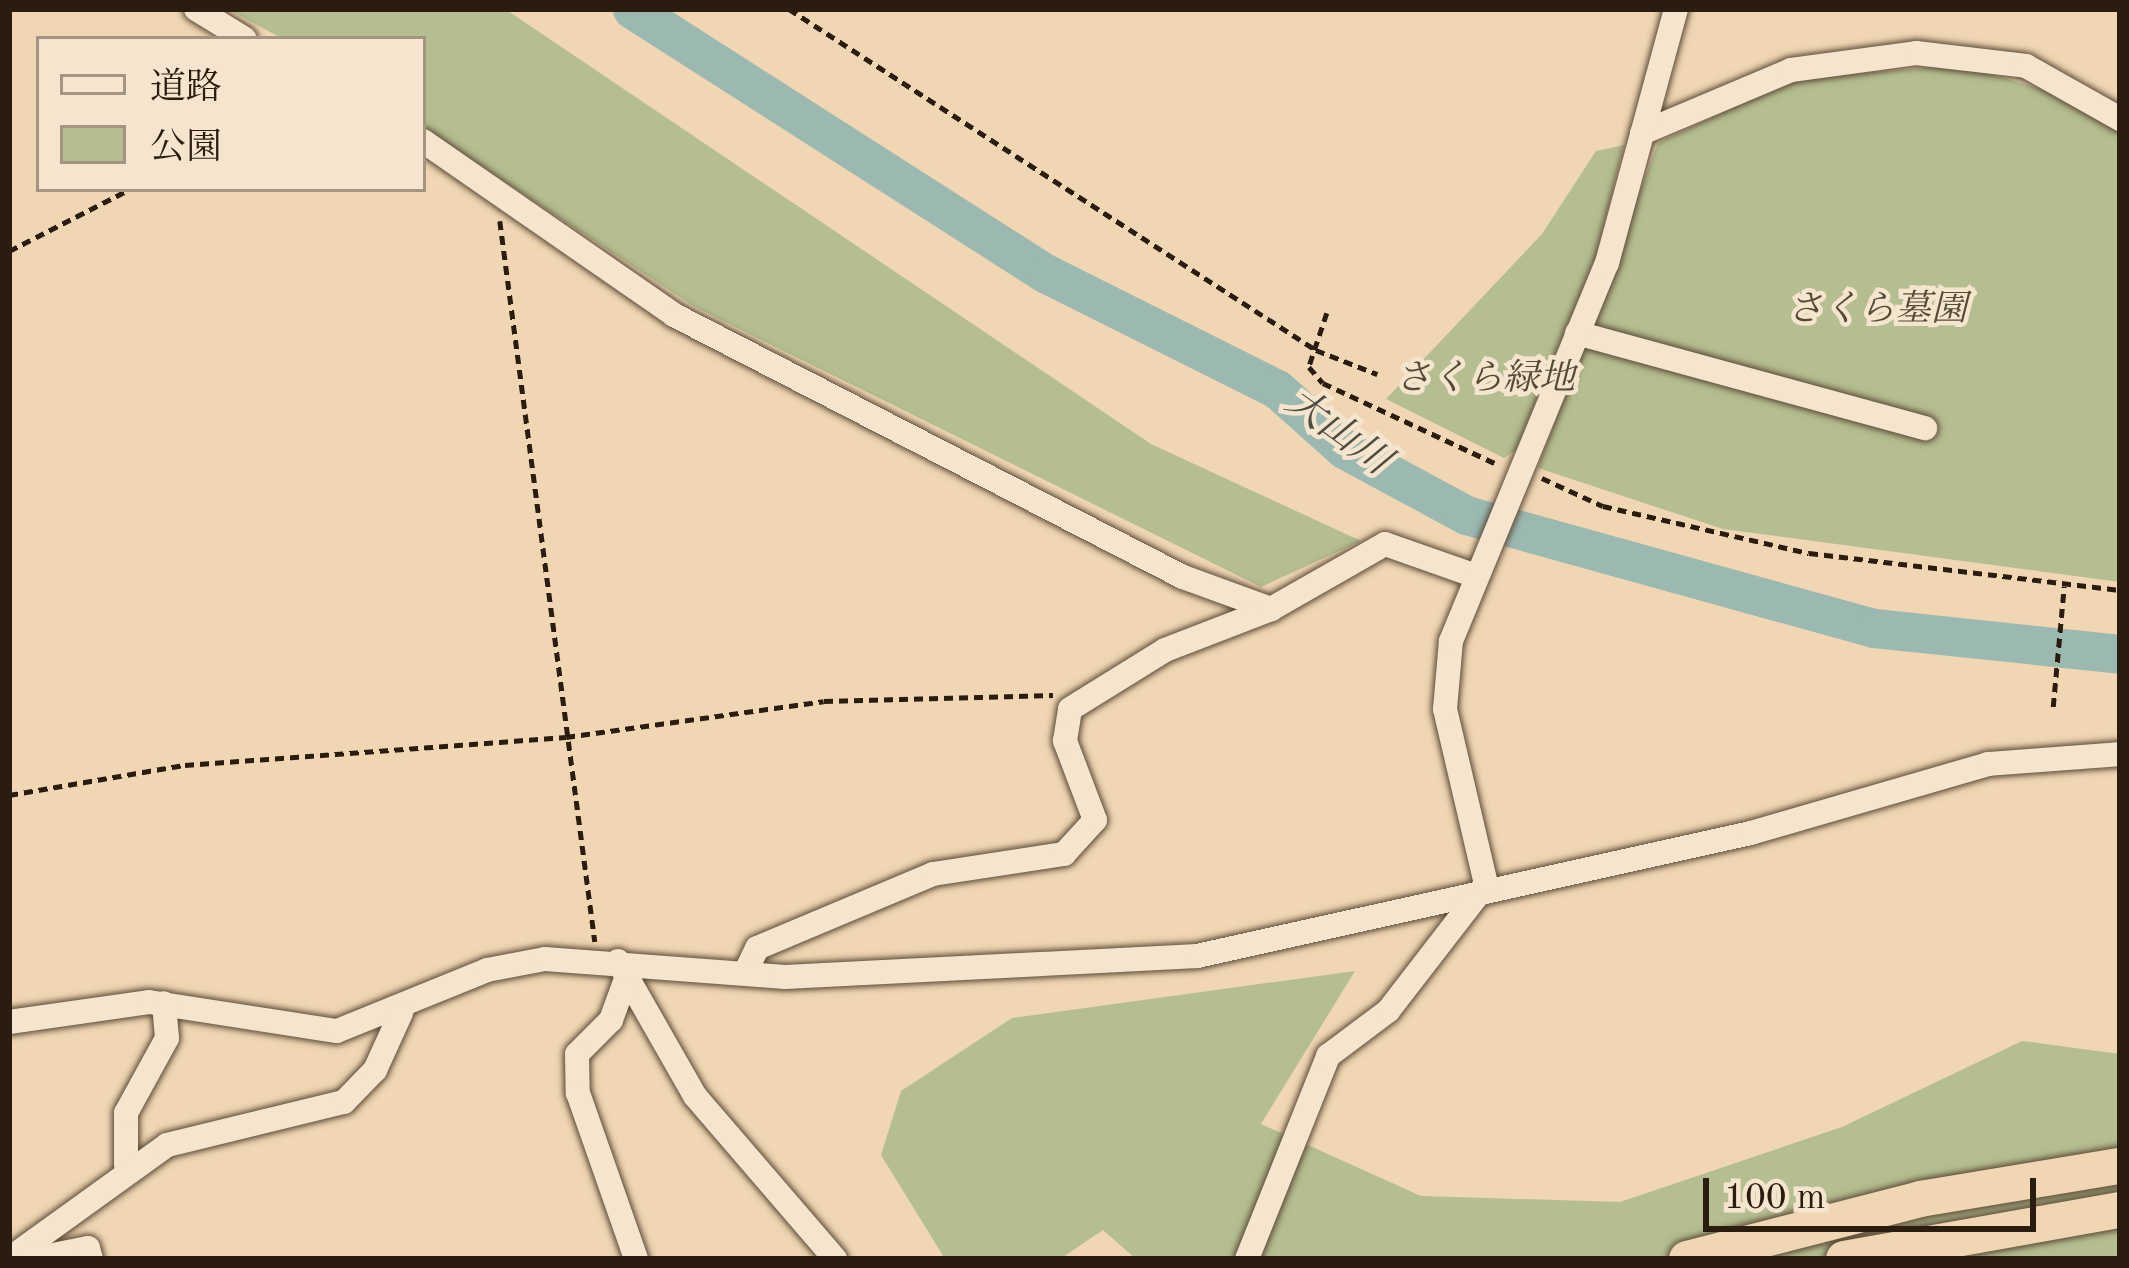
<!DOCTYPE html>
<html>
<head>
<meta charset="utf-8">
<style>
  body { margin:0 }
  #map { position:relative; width:2129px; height:1268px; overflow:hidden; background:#f0d6b3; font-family:"Old Standard TT","Noto Serif JP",serif }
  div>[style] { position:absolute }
  .green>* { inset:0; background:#b5be90 }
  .river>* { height:39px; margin:-19.5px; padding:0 19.5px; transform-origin:19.5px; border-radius:19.5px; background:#9bb9b1 }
  .path>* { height:4.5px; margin-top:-2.25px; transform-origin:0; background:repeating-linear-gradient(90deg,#2a1d0f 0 9px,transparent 0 15px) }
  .roads { filter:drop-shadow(0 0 3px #5c4b38) drop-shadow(0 0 3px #5c4b38) }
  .minor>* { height:24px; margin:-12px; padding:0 12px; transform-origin:12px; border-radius:12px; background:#f5e4ce }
  .highway>* { height:36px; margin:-18px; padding:0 18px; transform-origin:18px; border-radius:18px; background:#f0d6b3 }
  span { translate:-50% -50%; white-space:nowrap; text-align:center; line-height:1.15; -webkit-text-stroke:9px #f5e4ce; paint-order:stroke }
  .park-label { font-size:36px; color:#544d36; font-style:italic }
  .water-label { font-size:39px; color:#4c4c40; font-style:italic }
  .frame { position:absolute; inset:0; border:12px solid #2a1d0f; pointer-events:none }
  .legend { position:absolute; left:36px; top:36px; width:390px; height:156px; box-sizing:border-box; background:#f5e4ce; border:3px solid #a49482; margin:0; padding:15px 21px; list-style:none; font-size:36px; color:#2a1d0f }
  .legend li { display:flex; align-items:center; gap:24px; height:60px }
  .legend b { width:60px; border:3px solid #a49482 }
  .scale { position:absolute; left:1703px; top:1178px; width:333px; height:54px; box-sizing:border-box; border:6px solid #2a1d0f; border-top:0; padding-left:15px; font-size:36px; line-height:42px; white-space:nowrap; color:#2a1d0f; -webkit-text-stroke:9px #f5e4ce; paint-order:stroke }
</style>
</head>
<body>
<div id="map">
  <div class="green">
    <div style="clip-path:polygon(228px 9px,505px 9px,1151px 444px,1361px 541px,1261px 587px,695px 307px,423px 128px,423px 39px,283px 39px)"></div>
    <div style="clip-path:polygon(1959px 65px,2069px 97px,2120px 132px,2120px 582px,1723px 529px,1538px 468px,1658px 143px,1795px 79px)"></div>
    <div style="clip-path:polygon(1624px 145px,1595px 259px,1516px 450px,1504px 458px,1386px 399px,1542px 234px,1596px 151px)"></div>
    <div style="clip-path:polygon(1355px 971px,1261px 1124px,1421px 1196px,1620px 1202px,1842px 1127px,2022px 1041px,2120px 1054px,2120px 1259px,1136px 1259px,1103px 1230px,1060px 1259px,945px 1259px,881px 1155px,901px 1091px,1012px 1018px)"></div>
  </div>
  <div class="river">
    <div style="left:632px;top:9px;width:492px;rotate:32.6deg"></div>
    <div style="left:1047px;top:274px;width:257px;rotate:26.6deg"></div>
    <div style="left:1277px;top:389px;width:90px;rotate:41.8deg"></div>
    <div style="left:1344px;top:449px;width:139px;rotate:28.4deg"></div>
    <div style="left:1466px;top:515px;width:423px;rotate:15.5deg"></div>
    <div style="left:1874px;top:628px;width:247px;rotate:6deg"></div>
  </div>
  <div class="path">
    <div style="left:789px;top:9px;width:628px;rotate:32.91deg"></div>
    <div style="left:1316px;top:350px;width:66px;rotate:21.5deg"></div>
    <div style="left:500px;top:221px;width:727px;rotate:82.49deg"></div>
    <div style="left:9px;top:251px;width:136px;rotate:-27.1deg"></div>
    <div style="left:1327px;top:313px;width:57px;rotate:108.4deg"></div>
    <div style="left:1309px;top:367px;width:21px;rotate:49deg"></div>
    <div style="left:1323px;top:383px;width:192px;rotate:25deg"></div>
    <div style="left:1542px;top:478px;width:67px;rotate:24.7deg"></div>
    <div style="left:1603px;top:506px;width:211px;rotate:12.9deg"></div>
    <div style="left:1809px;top:553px;width:313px;rotate:6.8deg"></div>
    <div style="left:2053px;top:707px;width:121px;rotate:-84.8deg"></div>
    <div style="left:9px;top:795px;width:179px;rotate:-9.7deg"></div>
    <div style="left:185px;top:765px;width:382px;rotate:-4.2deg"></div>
    <div style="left:566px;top:737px;width:260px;rotate:-7.9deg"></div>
    <div style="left:824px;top:701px;width:229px;rotate:-1.5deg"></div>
  </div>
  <div class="roads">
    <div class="minor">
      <div style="left:196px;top:9px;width:57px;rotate:31.5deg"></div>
      <div style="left:1642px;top:133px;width:162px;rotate:-22.9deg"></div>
      <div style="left:1791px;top:70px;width:126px;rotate:-7.7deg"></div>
      <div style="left:1916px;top:53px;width:111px;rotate:6.7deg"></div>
      <div style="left:2026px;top:66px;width:108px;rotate:29.4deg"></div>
      <div style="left:423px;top:141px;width:305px;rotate:34.7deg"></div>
      <div style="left:674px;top:315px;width:572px;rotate:27.24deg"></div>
      <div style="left:1183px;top:577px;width:94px;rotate:20deg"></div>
      <div style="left:1577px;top:333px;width:361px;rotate:15.3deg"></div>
      <div style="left:618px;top:961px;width:155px;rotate:60.3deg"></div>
      <div style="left:695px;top:1096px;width:215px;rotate:49.3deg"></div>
      <div style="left:745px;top:973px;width:28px;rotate:-64deg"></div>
      <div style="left:757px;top:948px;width:191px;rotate:-22.8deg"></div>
      <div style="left:933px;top:874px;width:133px;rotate:-8.7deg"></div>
      <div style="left:1064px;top:854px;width:46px;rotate:-47.6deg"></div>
      <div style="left:1095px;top:820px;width:85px;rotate:-110.8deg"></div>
      <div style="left:1065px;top:741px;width:32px;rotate:-81deg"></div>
      <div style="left:1070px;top:709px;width:112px;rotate:-31.8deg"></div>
      <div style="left:1165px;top:650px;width:114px;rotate:-21.1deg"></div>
      <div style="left:1271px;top:609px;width:131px;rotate:-29.7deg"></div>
      <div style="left:1385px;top:544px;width:96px;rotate:19.4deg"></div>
      <div style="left:627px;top:976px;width:47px;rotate:110deg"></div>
      <div style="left:611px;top:1020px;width:48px;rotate:135deg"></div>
      <div style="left:577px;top:1054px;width:39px;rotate:89deg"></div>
      <div style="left:578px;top:1093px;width:176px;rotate:70.7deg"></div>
      <div style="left:9px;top:1022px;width:141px;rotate:-8.1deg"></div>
      <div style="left:149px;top:1002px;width:190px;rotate:8.8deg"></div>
      <div style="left:337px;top:1031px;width:162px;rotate:-22.1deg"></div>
      <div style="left:487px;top:970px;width:59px;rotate:-10.7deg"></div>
      <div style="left:545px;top:959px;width:241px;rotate:4.3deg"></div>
      <div style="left:785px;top:977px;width:413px;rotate:-2.9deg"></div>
      <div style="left:1197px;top:956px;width:567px;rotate:-12.52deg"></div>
      <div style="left:1751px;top:833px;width:247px;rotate:-16.2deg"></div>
      <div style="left:1988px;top:764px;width:132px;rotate:-4.3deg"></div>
      <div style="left:126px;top:1165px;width:52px;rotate:-90deg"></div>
      <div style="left:126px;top:1113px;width:85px;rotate:-61.3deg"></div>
      <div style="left:167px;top:1038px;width:35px;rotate:-95deg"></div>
      <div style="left:9px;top:1259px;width:195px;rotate:-35.8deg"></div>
      <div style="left:167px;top:1145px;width:182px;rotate:-13.7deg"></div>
      <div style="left:344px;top:1102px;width:45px;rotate:-45.9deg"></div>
      <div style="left:375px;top:1070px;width:63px;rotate:-65.5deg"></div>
      <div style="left:33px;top:1259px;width:56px;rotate:-11.3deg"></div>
      <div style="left:88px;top:1248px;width:11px;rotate:75deg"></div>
      <div style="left:1247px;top:1259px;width:219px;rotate:-68.2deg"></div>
      <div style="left:1328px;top:1056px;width:75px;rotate:-36.9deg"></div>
      <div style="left:1388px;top:1011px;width:160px;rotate:-52.3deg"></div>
      <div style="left:1486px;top:884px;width:180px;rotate:-103.2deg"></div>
      <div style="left:1445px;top:709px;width:68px;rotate:-85deg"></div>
      <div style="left:1451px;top:641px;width:409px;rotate:-67.6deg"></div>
      <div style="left:1607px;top:263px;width:263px;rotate:-74.8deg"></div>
    </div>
    <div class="highway">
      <div style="left:1687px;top:1259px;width:241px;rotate:-14.4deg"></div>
      <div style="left:1920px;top:1199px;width:203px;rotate:-9.4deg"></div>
      <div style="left:1844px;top:1259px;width:280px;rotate:-10.1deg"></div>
    </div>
  </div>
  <div class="park-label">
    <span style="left:1877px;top:312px">さくら墓園</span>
    <span style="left:1485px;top:381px">さくら緑地</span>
  </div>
  <div class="water-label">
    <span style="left:1337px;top:433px;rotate:36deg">大山川</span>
  </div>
  <div class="frame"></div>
  <ul class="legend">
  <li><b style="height:15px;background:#f5e4ce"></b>道路</li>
  <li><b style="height:33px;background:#b5be90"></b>公園</li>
  </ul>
  <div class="scale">100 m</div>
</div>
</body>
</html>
